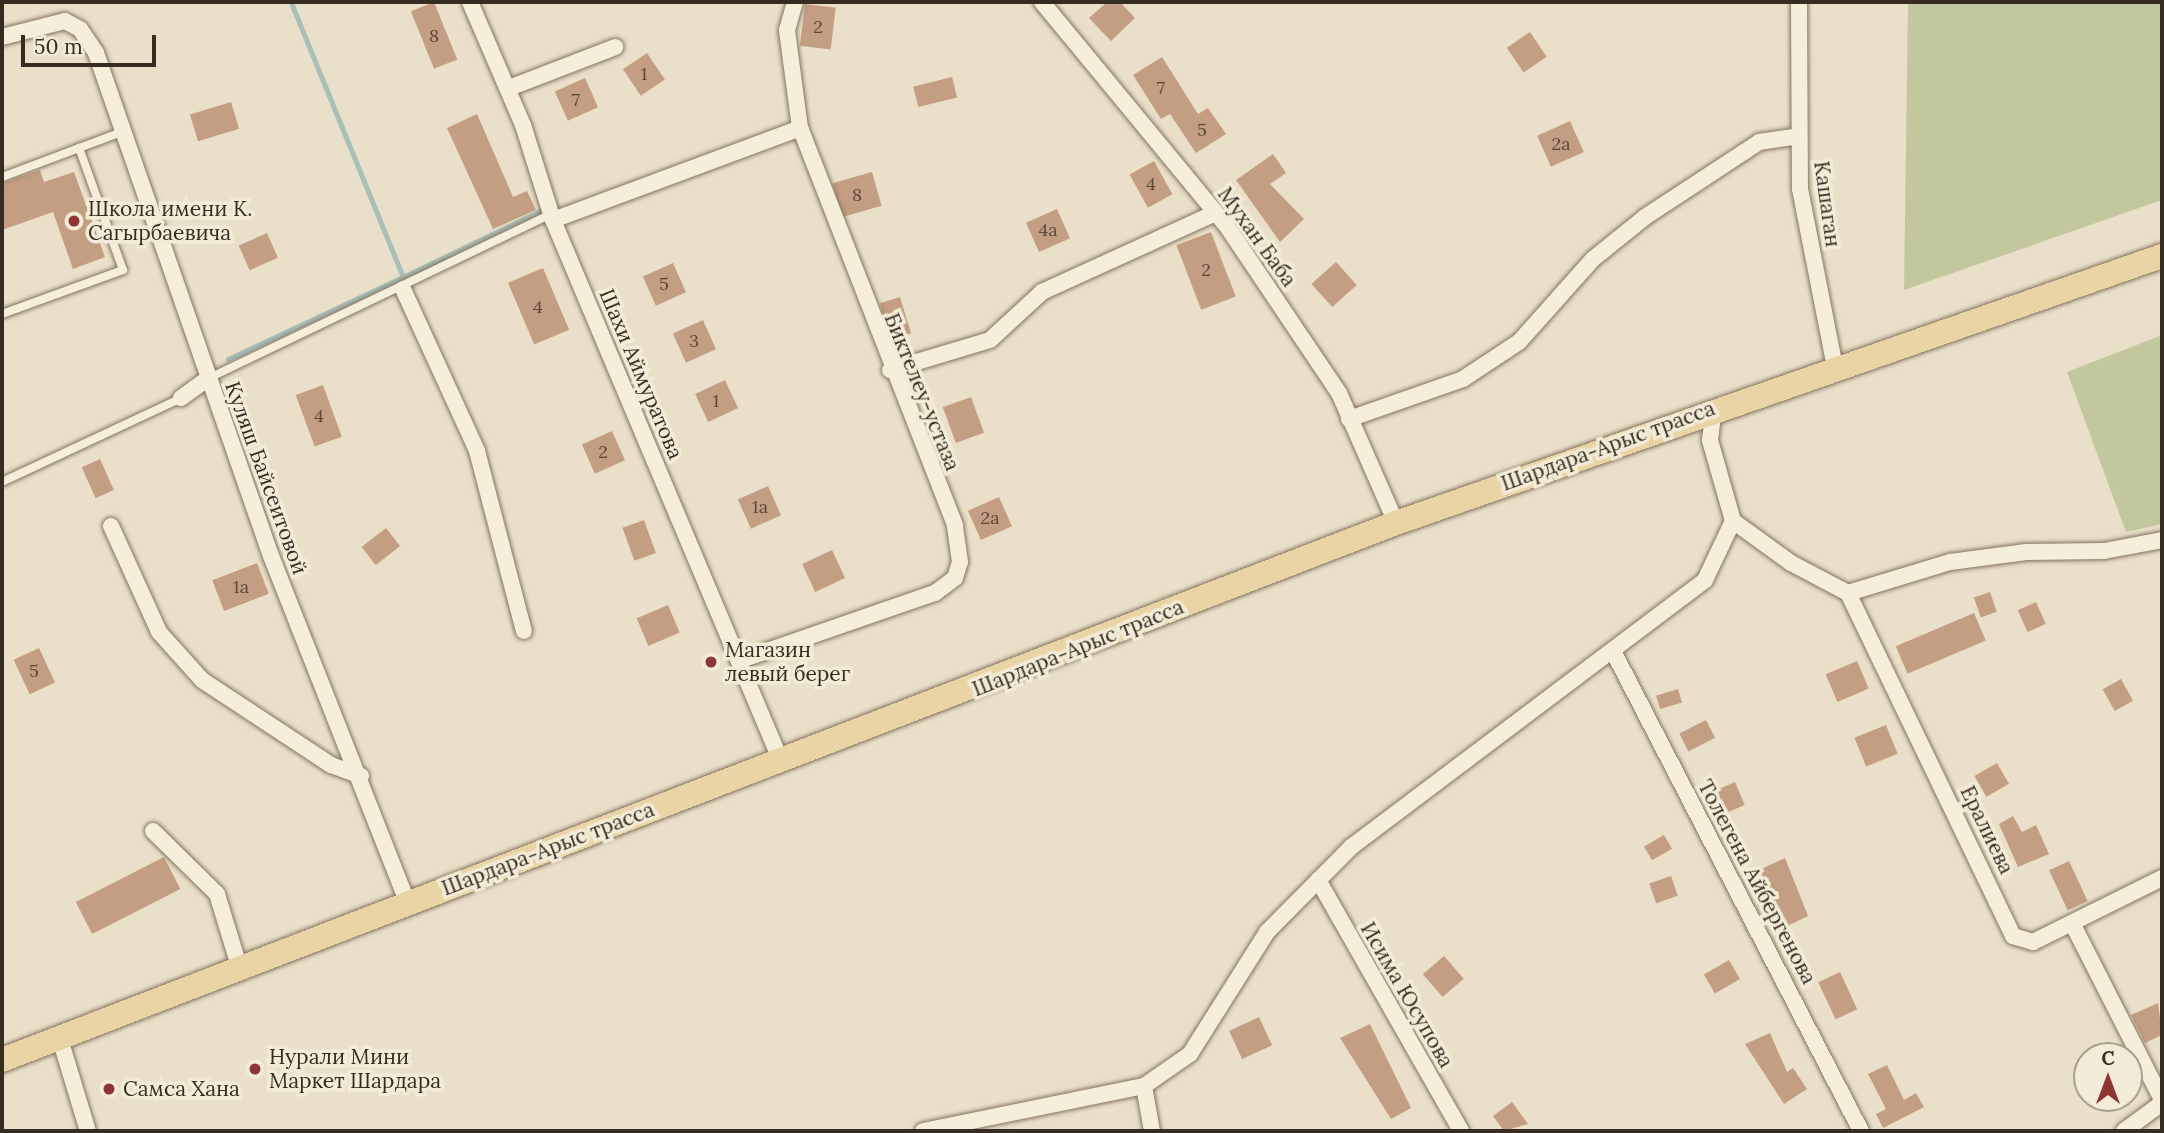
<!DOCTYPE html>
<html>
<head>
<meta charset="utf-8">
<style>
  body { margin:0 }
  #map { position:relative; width:2164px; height:1133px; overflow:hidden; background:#eae0c9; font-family:Lora,serif }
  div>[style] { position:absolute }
  .green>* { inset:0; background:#c2c79d }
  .stream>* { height:5px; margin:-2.5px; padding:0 2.5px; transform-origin:2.5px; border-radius:2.5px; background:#a9bfb8 }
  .building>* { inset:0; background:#c49e82; transform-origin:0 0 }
  .roads { filter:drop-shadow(0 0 2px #84735f) drop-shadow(0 0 2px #84735f) }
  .service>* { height:8px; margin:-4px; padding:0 4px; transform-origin:4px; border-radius:4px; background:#f5eedb }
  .minor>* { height:16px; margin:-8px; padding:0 8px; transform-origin:8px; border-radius:8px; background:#f5eedb }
  .primary>* { height:24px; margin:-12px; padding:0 12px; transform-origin:12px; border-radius:12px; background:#e9d4a5 }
  .dots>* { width:19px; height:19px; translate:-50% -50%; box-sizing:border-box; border:4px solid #f2ebd7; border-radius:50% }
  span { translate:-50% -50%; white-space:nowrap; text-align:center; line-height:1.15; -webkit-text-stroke:7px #f2ebd7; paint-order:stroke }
  .number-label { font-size:18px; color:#5a4839 }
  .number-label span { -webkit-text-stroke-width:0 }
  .street-label { font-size:21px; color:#362c21 }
  .poi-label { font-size:21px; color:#362c21 }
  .left { translate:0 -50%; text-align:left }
  .frame { position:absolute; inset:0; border:4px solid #362c21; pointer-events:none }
  .north { position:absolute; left:2073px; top:1042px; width:70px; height:70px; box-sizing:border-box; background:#f2ebd7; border:2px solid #a79f8e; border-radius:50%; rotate:0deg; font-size:19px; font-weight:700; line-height:28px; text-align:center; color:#362c21 }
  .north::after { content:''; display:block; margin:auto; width:24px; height:32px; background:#8d3636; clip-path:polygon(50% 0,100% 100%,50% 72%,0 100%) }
  .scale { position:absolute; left:21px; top:35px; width:135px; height:32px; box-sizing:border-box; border:4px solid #362c21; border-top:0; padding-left:9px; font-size:21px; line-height:24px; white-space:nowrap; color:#362c21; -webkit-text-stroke:5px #f2ebd7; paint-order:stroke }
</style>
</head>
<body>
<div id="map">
  <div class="green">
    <div style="clip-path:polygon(1908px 2px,2162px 2px,2162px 200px,1904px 290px)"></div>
    <div style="clip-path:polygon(2162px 335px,2162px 524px,2126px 532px,2067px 372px)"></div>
  </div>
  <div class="stream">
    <div style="left:403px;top:277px;width:159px;rotate:-25.8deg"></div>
    <div style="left:228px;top:359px;width:193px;rotate:-25.1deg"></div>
    <div style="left:403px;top:277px;width:297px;rotate:-112.2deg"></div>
  </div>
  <div class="building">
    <div style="left:434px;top:2px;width:62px;height:25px;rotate:68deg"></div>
    <div style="clip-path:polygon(1107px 2px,1120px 2px,1135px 18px,1111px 41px,1089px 18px)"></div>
    <div style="left:805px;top:4px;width:31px;height:42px;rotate:7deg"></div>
    <div style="left:1530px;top:32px;width:30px;height:28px;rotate:56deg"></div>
    <div style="left:647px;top:53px;width:32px;height:29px;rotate:56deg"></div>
    <div style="clip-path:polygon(1162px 57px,1198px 114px,1208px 108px,1226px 134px,1196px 153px,1170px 114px,1161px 119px,1133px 75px)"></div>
    <div style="left:952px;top:77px;width:21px;height:40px;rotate:76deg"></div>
    <div style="left:585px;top:78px;width:32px;height:33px;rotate:66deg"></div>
    <div style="left:231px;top:102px;width:28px;height:43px;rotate:73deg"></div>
    <div style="clip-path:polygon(477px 114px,513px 197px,527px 191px,536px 210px,493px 229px,447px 128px)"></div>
    <div style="left:1570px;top:121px;width:34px;height:36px;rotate:66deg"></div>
    <div style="clip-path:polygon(1273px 154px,1286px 173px,1270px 184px,1304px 219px,1280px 242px,1236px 180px)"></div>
    <div style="left:1154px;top:161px;width:38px;height:28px;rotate:61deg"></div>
    <div style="clip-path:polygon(40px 170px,44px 182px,74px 172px,105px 257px,73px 269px,53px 212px,2px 230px,2px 183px)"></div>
    <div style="left:872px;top:172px;width:35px;height:41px;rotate:74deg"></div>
    <div style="left:1057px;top:209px;width:32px;height:34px;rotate:66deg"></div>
    <div style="left:1211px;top:232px;width:69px;height:37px;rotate:69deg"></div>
    <div style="left:267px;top:233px;width:27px;height:31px;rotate:66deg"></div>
    <div style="left:1336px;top:262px;width:31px;height:33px;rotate:48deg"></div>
    <div style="left:673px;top:263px;width:32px;height:33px;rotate:66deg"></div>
    <div style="left:543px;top:268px;width:67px;height:38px;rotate:67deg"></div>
    <div style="left:900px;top:297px;width:38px;height:21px;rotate:73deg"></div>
    <div style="left:703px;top:320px;width:32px;height:33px;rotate:66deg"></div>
    <div style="left:725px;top:380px;width:31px;height:33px;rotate:65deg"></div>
    <div style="left:323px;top:385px;width:55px;height:29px;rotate:70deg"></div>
    <div style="left:971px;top:397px;width:38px;height:30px;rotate:70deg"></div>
    <div style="left:612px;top:431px;width:32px;height:33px;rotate:66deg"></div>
    <div style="left:100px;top:459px;width:34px;height:20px;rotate:66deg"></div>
    <div style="left:768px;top:486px;width:32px;height:33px;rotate:66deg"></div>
    <div style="left:999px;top:497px;width:32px;height:34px;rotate:66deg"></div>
    <div style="left:644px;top:520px;width:35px;height:23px;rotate:70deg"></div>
    <div style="left:386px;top:528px;width:23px;height:31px;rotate:52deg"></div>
    <div style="left:832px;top:550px;width:31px;height:33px;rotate:65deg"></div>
    <div style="left:257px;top:563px;width:33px;height:48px;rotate:69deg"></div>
    <div style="left:1990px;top:592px;width:21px;height:17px;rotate:71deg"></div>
    <div style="left:2036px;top:602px;width:24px;height:20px;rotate:66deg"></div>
    <div style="left:668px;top:605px;width:30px;height:34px;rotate:67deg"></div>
    <div style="left:1974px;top:613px;width:30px;height:85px;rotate:67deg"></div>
    <div style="left:39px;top:648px;width:38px;height:28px;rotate:65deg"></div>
    <div style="left:1857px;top:661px;width:30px;height:34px;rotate:67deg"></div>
    <div style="left:2121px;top:679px;width:25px;height:21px;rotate:61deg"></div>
    <div style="left:1678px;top:689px;width:14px;height:23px;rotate:73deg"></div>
    <div style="left:1706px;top:720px;width:20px;height:30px;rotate:63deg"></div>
    <div style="left:1886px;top:725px;width:31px;height:34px;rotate:68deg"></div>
    <div style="left:1997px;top:763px;width:24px;height:26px;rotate:60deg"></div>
    <div style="left:1735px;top:782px;width:25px;height:24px;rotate:67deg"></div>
    <div style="clip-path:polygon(2013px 816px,2022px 832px,2036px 825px,2049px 854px,2018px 867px,1999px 824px)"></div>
    <div style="left:1664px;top:835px;width:16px;height:23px;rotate:60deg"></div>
    <div style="left:164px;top:857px;width:36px;height:99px;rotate:63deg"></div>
    <div style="clip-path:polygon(1785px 858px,1808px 916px,1783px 928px,1755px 872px)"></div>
    <div style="left:2069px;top:861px;width:44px;height:22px;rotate:65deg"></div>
    <div style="left:1671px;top:876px;width:21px;height:23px;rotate:71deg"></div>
    <div style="left:1444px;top:956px;width:30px;height:28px;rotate:49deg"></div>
    <div style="left:1729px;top:960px;width:22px;height:29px;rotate:60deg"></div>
    <div style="left:1840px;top:972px;width:41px;height:24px;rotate:65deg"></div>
    <div style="clip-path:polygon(2158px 1003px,2162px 1035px,2145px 1043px,2131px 1015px)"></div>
    <div style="left:1259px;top:1017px;width:31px;height:33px;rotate:65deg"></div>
    <div style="clip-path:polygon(1370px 1024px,1411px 1108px,1391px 1119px,1340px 1038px)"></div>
    <div style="clip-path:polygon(1770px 1033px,1787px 1072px,1793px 1068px,1807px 1089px,1784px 1104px,1745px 1044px)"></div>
    <div style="clip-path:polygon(1887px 1065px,1904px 1100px,1916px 1093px,1924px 1107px,1883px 1128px,1876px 1114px,1886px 1109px,1868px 1074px)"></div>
    <div style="clip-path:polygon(1512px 1102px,1528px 1124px,1504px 1131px,1493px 1116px)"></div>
  </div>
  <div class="roads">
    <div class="service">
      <div style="left:2px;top:177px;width:128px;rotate:-20.6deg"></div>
      <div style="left:2px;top:314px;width:129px;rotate:-20deg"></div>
      <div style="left:123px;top:270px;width:130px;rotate:-109.8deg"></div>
      <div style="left:207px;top:379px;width:382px;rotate:-25.6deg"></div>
      <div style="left:2px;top:482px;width:198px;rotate:-25.1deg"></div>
    </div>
    <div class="minor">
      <div style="left:470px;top:2px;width:134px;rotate:66.7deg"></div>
      <div style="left:523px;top:125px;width:100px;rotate:72.5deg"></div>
      <div style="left:553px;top:220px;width:585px;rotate:67.16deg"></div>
      <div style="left:1042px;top:2px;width:289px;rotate:50.5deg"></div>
      <div style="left:1226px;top:225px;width:202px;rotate:56.1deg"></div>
      <div style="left:1339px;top:393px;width:142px;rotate:66.3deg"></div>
      <div style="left:1799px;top:2px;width:187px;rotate:89.7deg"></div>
      <div style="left:1800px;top:189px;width:181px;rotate:78.9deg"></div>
      <div style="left:2px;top:37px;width:65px;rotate:-14.3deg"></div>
      <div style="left:65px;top:21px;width:17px;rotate:28deg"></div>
      <div style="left:80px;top:29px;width:29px;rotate:56deg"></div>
      <div style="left:96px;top:53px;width:533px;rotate:70.82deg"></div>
      <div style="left:271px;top:556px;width:373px;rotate:68.5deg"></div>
      <div style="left:509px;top:88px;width:114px;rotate:-21.1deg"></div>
      <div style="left:553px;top:220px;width:264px;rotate:-20.4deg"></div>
      <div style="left:403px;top:289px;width:178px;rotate:65.4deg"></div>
      <div style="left:477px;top:451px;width:186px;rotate:75.4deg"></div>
      <div style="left:890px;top:370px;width:104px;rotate:-16.7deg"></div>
      <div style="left:990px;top:340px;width:71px;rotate:-42.7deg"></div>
      <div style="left:1042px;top:292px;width:190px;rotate:-24.5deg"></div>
      <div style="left:181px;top:398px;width:32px;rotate:-36deg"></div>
      <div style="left:1349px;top:419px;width:121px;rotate:-19.3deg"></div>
      <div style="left:1463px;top:379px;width:67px;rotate:-33.5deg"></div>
      <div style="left:1519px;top:342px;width:111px;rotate:-48.3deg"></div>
      <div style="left:1593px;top:259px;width:67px;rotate:-38.9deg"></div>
      <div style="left:1645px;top:217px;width:136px;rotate:-33.3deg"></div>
      <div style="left:1759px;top:142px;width:40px;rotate:-8.5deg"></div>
      <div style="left:1733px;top:521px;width:72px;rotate:35.9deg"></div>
      <div style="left:1791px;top:563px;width:64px;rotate:27.8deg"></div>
      <div style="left:1848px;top:593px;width:107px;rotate:-16.9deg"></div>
      <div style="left:1950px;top:562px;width:77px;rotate:-7.5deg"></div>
      <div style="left:2026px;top:552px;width:78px;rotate:-0.7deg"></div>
      <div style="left:2104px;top:551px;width:59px;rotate:-10.7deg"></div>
      <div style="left:111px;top:526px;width:116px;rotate:65.6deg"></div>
      <div style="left:159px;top:632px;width:64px;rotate:48.1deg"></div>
      <div style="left:202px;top:680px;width:154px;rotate:33.4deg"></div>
      <div style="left:331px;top:765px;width:32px;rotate:20deg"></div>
      <div style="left:1848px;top:593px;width:381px;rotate:64.3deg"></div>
      <div style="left:2013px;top:936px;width:21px;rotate:17deg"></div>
      <div style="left:2033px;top:942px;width:144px;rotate:-26.4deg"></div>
      <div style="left:1614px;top:653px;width:538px;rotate:62.67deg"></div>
      <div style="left:741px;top:660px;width:205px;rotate:-19.1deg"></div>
      <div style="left:935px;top:593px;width:25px;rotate:-37deg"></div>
      <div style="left:955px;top:578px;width:17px;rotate:-73deg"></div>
      <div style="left:960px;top:562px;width:37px;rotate:-98deg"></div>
      <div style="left:955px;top:525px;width:426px;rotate:-111.3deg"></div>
      <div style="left:800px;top:128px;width:99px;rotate:-97.6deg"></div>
      <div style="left:787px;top:30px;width:29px;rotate:-74deg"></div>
      <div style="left:153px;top:831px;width:90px;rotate:44.5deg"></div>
      <div style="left:217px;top:894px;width:78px;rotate:73deg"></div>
      <div style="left:1318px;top:880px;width:289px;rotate:60.3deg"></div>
      <div style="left:2072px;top:923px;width:199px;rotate:63deg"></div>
      <div style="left:60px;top:1039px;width:96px;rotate:73.1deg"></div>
      <div style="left:1144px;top:1086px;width:46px;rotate:79.9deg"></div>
      <div style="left:923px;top:1131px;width:226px;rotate:-11.5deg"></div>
      <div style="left:1144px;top:1086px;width:56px;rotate:-34.8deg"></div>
      <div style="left:1190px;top:1054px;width:144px;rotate:-57.7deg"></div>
      <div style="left:1267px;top:932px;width:120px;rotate:-45.3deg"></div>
      <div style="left:1351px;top:847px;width:443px;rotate:-37deg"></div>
      <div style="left:1705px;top:580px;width:65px;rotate:-64.6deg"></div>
      <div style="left:1733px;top:521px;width:84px;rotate:-105.9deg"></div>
      <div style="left:1710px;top:440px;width:32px;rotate:-83deg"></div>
      <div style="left:2124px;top:1131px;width:47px;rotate:-36.4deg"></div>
    </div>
    <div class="primary">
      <div style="left:2px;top:1060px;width:1494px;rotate:-21.07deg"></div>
      <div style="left:1396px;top:523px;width:811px;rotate:-19.22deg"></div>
    </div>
  </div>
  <div class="dots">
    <div style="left:74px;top:221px;background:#8d3636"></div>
    <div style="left:711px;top:662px;background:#8d3636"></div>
    <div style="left:255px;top:1069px;background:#8d3636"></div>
    <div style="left:109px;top:1089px;background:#8d3636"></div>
  </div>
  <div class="number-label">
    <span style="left:818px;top:27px">2</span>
    <span style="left:434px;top:36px">8</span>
    <span style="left:644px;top:74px">1</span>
    <span style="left:1161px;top:88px">7</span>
    <span style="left:576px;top:100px">7</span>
    <span style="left:1202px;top:130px">5</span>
    <span style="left:1561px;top:144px">2а</span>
    <span style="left:1151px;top:184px">4</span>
    <span style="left:857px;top:195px">8</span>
    <span style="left:1048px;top:230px">4а</span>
    <span style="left:1206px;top:270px">2</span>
    <span style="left:664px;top:284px">5</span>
    <span style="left:538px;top:307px">4</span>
    <span style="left:694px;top:341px">3</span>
    <span style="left:716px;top:401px">1</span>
    <span style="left:319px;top:416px">4</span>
    <span style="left:603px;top:452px">2</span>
    <span style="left:760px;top:507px">1а</span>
    <span style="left:990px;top:518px">2а</span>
    <span style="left:241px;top:587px">1а</span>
    <span style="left:34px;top:671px">5</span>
  </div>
  <div class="street-label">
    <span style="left:1827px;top:204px;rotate:82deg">Кашаган</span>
    <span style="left:1257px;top:237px;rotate:54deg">Мухан Баба</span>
    <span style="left:641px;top:374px;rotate:67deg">Шахи Аймуратова</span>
    <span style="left:922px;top:392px;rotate:68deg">Биктелеу-устаза</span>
    <span style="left:1608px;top:446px;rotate:-20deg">Шардара-Арыс трасса</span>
    <span style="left:266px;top:478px;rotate:70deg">Куляш Байсеитовой</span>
    <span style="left:1078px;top:648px;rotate:-22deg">Шардара-Арыс трасса</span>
    <span style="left:1987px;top:830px;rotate:64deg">Ералиева</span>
    <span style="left:548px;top:849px;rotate:-21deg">Шардара-Арыс трасса</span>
    <span style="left:1757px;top:882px;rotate:62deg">Толегена Айбергенова</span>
    <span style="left:1407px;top:995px;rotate:60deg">Исима Юсупова</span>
  </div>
  <div class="poi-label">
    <span class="left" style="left:88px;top:221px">Школа имени К.<br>Сагырбаевича</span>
    <span class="left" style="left:725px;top:662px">Магазин<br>левый берег</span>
    <span class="left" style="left:269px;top:1069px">Нурали Мини<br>Маркет Шардара</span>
    <span class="left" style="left:123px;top:1089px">Самса Хана</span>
  </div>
  <div class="frame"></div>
  <div class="north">С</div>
  <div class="scale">50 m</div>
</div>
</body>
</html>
